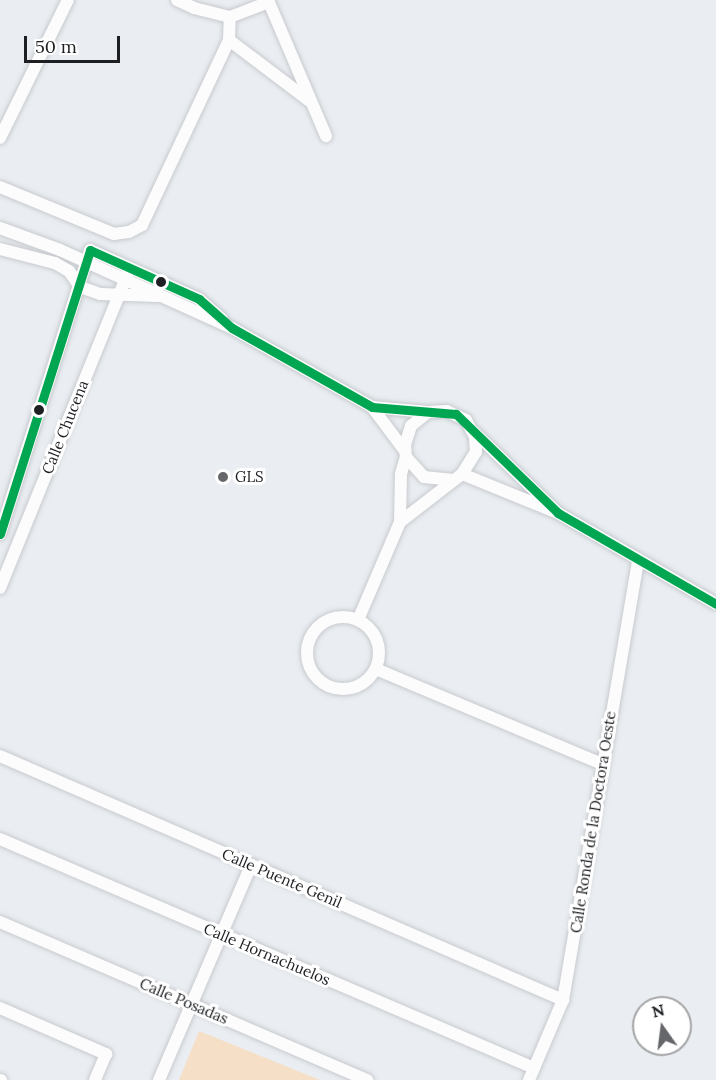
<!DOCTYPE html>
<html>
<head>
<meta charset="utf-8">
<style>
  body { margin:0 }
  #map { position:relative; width:716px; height:1080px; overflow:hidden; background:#eaeef2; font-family:Lora,serif }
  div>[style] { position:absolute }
  .green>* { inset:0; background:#f6dfc7 }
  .roads { filter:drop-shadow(0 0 2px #c8cace) drop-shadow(0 0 2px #c8cace) }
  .minor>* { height:12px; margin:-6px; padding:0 6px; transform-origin:6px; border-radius:6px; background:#fcfcfd }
  .minor>.ring { margin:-6px; padding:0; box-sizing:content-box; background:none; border:12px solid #fcfcfd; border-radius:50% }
  .bus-1>* { height:9px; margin:-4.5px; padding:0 4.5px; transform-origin:4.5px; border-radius:4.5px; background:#00a651 }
  .dots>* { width:16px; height:16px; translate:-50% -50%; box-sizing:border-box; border:3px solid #fff; border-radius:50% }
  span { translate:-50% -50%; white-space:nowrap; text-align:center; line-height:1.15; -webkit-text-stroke:6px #fff; paint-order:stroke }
  .street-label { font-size:15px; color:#1d1f22 }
  .poi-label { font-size:15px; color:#1d1f22 }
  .left { translate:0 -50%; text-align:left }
  .north { position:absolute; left:632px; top:996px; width:60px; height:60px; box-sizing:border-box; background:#fff; border:2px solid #a5a5a7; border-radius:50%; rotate:346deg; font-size:16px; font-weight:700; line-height:24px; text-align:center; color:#1d1f22 }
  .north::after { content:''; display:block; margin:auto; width:21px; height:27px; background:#65676b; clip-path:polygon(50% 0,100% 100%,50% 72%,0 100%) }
  .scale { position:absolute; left:24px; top:36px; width:96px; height:27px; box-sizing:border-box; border:3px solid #1d1f22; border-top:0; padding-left:8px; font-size:18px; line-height:21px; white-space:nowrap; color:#1d1f22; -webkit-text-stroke:4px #fff; paint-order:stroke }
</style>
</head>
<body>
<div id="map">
  <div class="green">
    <div style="clip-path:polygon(199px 1031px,320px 1080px,179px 1080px)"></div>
  </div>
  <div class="roads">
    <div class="minor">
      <div style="left:177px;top:0;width:19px;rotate:25deg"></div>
      <div style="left:194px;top:8px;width:37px;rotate:14deg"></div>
      <div style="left:230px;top:17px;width:42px;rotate:-21deg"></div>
      <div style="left:268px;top:0;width:148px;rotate:66.9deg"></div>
      <div style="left:229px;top:40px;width:103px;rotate:37.1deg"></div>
      <div style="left:0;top:138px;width:154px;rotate:-63.8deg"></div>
      <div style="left:0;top:187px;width:123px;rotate:22.4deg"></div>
      <div style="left:114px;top:234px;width:15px;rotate:-8deg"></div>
      <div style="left:129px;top:232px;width:15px;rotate:-28deg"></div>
      <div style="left:142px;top:225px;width:204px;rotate:-64.8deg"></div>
      <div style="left:229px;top:40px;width:23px;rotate:-88deg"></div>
      <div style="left:0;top:228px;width:64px;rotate:20.1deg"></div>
      <div style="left:60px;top:250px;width:189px;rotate:24.4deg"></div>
      <div style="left:232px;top:328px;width:161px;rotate:29.4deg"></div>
      <div style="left:372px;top:407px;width:55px;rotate:53.1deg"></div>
      <div style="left:0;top:249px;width:57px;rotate:14.3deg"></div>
      <div style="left:55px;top:263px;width:16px;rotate:30deg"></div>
      <div style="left:69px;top:271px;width:19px;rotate:55deg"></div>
      <div style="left:80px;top:287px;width:21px;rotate:19deg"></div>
      <div style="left:100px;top:294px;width:58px;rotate:2deg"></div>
      <div style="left:372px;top:407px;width:55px;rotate:5.2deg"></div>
      <div style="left:473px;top:431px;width:118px;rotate:44deg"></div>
      <div style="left:462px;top:474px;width:104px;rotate:22.1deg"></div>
      <div style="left:558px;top:513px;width:182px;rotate:29.9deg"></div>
      <div style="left:400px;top:522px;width:78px;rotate:-37.7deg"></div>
      <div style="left:462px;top:474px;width:26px;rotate:-58deg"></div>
      <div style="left:476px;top:452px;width:15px;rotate:-94deg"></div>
      <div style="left:475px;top:437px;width:19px;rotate:-118deg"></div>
      <div style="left:466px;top:420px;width:21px;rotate:-155deg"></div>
      <div style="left:447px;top:411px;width:19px;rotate:177deg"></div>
      <div style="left:428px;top:412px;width:22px;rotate:141deg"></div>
      <div style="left:411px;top:426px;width:19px;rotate:108deg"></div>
      <div style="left:405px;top:444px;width:13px;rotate:86deg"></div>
      <div style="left:406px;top:457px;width:27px;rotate:48deg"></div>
      <div style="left:424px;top:477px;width:27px;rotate:6deg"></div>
      <div style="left:0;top:534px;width:298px;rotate:-72.4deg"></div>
      <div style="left:90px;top:250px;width:120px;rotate:24.2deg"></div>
      <div style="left:199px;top:299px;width:30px;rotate:41deg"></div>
      <div style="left:0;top:588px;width:341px;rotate:-67.9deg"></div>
      <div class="ring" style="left:307px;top:617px;width:60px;height:60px"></div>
      <div style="left:358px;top:620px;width:107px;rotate:-66.8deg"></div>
      <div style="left:400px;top:522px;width:48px;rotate:-88.8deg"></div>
      <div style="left:401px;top:474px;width:18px;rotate:-74deg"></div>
      <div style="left:376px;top:669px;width:245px;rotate:22.8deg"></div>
      <div style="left:0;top:756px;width:614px;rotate:23.43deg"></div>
      <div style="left:0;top:839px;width:581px;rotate:23.21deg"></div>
      <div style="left:0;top:922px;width:400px;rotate:23.3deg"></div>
      <div style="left:0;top:1008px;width:116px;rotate:23.5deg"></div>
      <div style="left:106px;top:1054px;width:28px;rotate:113deg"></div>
      <div style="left:0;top:1080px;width:1px"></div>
      <div style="left:159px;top:1080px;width:234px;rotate:-66.8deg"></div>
      <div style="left:529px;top:1080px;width:87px;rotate:-67deg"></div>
      <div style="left:563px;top:1000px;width:447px;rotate:-80.3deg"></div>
    </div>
  </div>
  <div class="bus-1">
    <div style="left:0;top:534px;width:298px;rotate:-72.4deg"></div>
    <div style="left:90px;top:250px;width:120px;rotate:24.2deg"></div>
    <div style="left:199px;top:299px;width:44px;rotate:41.3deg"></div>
    <div style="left:232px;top:328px;width:161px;rotate:29.4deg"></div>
    <div style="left:372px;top:407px;width:84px;rotate:4.8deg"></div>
    <div style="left:456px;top:414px;width:142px;rotate:44.1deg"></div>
    <div style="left:558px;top:513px;width:182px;rotate:29.9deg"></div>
  </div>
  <div class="dots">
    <div style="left:161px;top:282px;background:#1d1f22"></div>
    <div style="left:39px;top:410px;background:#1d1f22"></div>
    <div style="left:223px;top:477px;background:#65676b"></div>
  </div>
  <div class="street-label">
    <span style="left:65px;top:427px;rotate:-68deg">Calle Chucena</span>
    <span style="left:593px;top:822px;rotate:-81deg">Calle Ronda de la Doctora Oeste</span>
    <span style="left:282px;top:878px;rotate:23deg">Calle Puente Genil</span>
    <span style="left:267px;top:954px;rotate:23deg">Calle Hornachuelos</span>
    <span style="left:184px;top:1001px;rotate:23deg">Calle Posadas</span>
  </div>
  <div class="poi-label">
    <span class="left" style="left:235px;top:477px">GLS</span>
  </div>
  <div class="north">N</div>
  <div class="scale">50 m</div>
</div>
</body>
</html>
